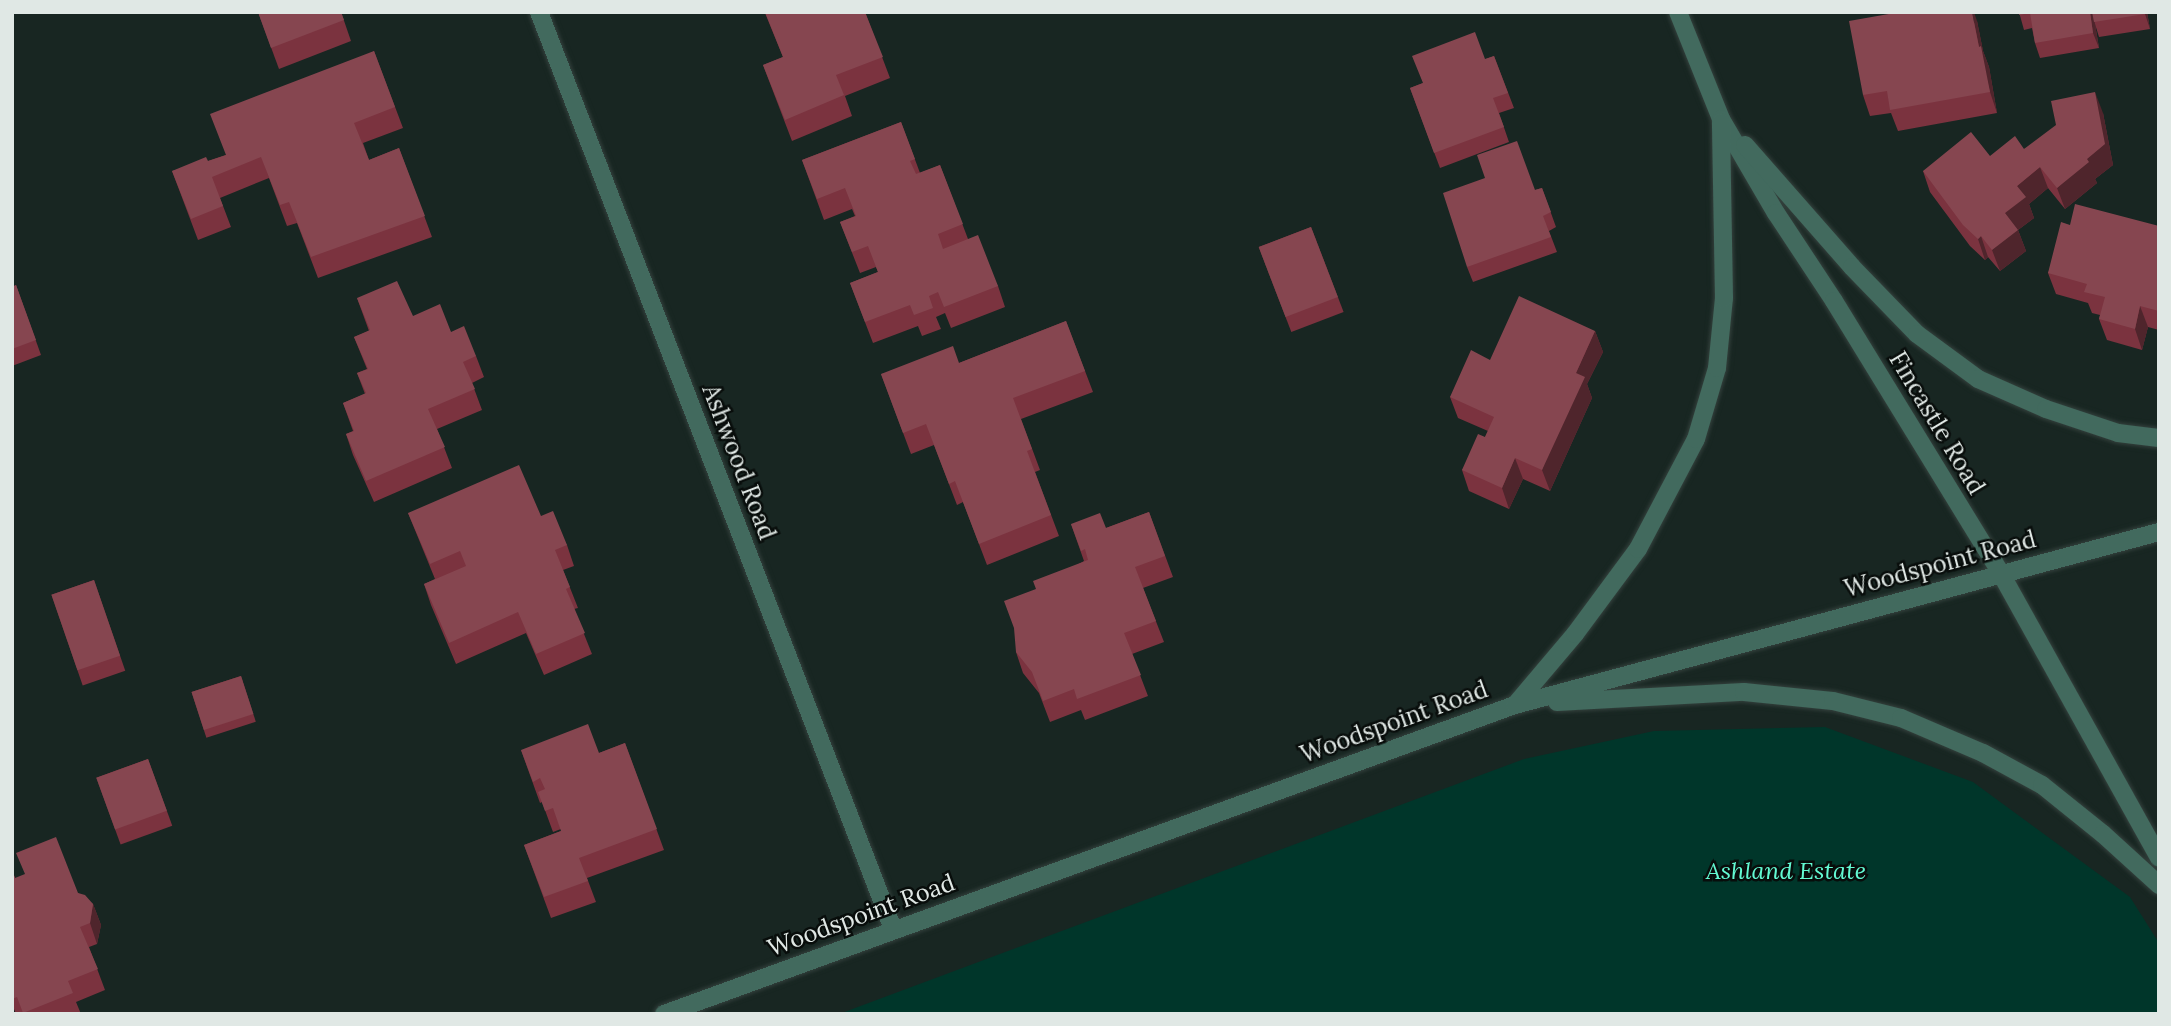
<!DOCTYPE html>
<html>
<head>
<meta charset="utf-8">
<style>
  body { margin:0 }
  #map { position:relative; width:2171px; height:1026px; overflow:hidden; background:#182622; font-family:Lora,serif }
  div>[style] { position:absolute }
  .green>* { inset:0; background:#00362a }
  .roads { filter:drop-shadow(0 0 2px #34413d) drop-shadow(0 0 2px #34413d) }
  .street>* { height:18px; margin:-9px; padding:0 9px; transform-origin:9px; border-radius:9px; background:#426a5e }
  .wall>* { inset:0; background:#7b333f; transform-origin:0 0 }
  .shaded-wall>* { inset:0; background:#4f252c }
  .building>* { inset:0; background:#864650; transform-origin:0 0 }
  span { translate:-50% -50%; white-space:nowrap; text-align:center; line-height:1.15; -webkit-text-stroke:5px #080d0b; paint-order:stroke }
  .street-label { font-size:24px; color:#e0e8e5 }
  .park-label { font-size:24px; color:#63fad3; font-style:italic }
  .frame { position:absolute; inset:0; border:14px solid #e0e8e5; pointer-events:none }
</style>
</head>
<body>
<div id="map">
  <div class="green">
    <div style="clip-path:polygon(1825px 727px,1973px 782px,2130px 897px,2159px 943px,2159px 1014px,839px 1014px,1524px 759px,1654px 731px)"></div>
  </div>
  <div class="roads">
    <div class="street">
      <div style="left:539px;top:12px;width:983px;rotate:68.89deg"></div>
      <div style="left:1678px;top:12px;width:115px;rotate:68.1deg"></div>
      <div style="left:1721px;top:119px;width:109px;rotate:59.7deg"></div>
      <div style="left:1776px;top:213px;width:105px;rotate:56.6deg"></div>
      <div style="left:1834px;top:301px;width:318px;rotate:58.5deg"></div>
      <div style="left:2000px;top:572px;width:327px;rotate:60.9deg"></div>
      <div style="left:1745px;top:145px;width:162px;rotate:48.7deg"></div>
      <div style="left:1852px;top:267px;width:93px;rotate:45.9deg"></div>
      <div style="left:1917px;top:334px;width:76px;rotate:36.4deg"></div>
      <div style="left:1978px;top:379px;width:74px;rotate:23.8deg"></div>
      <div style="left:2046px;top:409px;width:76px;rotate:18.4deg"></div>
      <div style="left:2118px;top:433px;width:41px;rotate:7deg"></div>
      <div style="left:1557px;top:702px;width:187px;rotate:-3.1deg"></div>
      <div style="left:1744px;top:692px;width:89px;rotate:5.8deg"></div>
      <div style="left:1833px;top:701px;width:70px;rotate:14deg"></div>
      <div style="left:1901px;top:718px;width:89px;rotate:23.1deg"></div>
      <div style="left:1983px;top:753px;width:67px;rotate:28.5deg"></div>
      <div style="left:2042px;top:785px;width:78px;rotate:38.8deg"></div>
      <div style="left:2103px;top:834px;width:76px;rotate:42.3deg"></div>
      <div style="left:1515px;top:705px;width:93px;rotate:-49.8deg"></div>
      <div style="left:1575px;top:634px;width:106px;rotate:-53.5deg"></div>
      <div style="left:1638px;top:549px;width:124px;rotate:-62.2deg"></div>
      <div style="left:1696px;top:439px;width:74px;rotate:-73.5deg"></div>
      <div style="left:1717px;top:368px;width:70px;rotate:-84.3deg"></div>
      <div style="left:1724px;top:298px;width:176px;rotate:-91deg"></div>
      <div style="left:664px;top:1014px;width:905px;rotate:-19.96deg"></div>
      <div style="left:1515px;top:705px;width:667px;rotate:-15.04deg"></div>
    </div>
  </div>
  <div class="wall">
    <div style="clip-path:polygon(258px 12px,341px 12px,351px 41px,279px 69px)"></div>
    <div style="clip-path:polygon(761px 12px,865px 12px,890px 78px,845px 96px,852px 116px,792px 141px,763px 65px,783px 57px,765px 13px,761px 14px)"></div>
    <div style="clip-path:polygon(2019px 12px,2147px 12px,2150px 29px,2099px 37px,2095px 24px,2099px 48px,2040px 58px,2035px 43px,2032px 28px,2024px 30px)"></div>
    <div style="clip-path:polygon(1977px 21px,1983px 51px,1989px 67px,1997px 113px,1898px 131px,1891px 113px,1870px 116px,1863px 95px)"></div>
    <div style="clip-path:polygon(374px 51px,403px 128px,363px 143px,369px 160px,399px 148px,432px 237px,318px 278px,297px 223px,287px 226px,269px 178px,220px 198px,231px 227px,198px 240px,172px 171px,208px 161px,226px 155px)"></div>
    <div style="clip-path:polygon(1494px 56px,1514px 108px,1499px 113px,1509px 142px,1440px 168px,1410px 88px)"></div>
    <div style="clip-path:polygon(2103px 113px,2113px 165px,2095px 179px,2097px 183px,2065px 209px,2048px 188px,2029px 204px,2034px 218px,2018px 230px,2026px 251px,2000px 271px,1988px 257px,1985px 260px,1970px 246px,1930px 192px,1923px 171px,2024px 149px)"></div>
    <div style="clip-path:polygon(901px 122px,920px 173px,940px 165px,968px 239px,998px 286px,1005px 307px,951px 328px,945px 313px,936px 317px,941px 329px,922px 336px,918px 326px,873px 343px,850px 283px,878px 272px,876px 267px,860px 273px,840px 222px,855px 216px,852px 209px,824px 220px,802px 160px)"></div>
    <div style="clip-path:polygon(1542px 188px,1556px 227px,1549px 231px,1557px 252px,1473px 282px,1467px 267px,1535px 190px)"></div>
    <div style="clip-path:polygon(2070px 225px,2159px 226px,2159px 330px,2148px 327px,2142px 350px,2107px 340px,2099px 319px,2100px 315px,2092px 313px,2088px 303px,2056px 294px,2048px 273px)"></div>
    <div style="left:1311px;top:227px;width:91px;height:56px;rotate:69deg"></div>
    <div style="clip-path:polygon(16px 285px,41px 355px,12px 366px,12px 287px)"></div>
    <div style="clip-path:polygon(357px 298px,413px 316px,451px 332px,476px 356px,484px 377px,472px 383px,482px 410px,437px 429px,452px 468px,374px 502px,353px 455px,346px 434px,353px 431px,343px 403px,365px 394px,357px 373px,367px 369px,354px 337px,369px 331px)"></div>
    <div style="clip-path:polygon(1066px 321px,1093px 392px,1021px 419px,1040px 470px,1035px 472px,1059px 536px,987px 565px,963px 502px,957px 505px,934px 445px,911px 454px,881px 374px,959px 363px)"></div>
    <div style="clip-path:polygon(1595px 331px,1603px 352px,1587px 384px,1592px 398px,1550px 491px,1523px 479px,1509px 509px,1469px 491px,1462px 470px,1485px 437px,1488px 431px,1458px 418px,1450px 397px,1490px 360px)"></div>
    <div style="clip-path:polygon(1149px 512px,1173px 577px,1143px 588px,1164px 642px,1132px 654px,1148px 696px,1085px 720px,1081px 710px,1050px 722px,1039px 693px,1023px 673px,1016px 652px,1036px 589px,1084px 561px,1071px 524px,1106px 528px)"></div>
    <div style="clip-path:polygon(408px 513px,541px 516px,567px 545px,574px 566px,563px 570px,578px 608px,574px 609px,592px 654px,544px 675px,526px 633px,456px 664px,431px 605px,424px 584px,435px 579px)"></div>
    <div style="left:94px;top:580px;width:96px;height:45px;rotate:71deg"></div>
    <div style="left:241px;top:676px;width:48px;height:52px;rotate:72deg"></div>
    <div style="clip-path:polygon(625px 743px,664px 850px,587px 878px,596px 902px,551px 918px,524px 845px,561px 831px,561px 829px,553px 832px,542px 802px,540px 803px,521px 750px,599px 753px)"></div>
    <div style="left:148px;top:759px;width:71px;height:55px;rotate:70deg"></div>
    <div style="clip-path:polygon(12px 870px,15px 878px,78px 893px,93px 904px,101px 925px,97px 944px,89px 947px,105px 990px,76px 1002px,81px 1014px,16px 1014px,12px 1004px)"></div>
  </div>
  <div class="shaded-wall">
    <div style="clip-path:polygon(1972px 12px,1974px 12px,1977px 21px,1983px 51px,1989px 67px,1997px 113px,1990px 92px,1979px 47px)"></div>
    <div style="clip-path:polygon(2090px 12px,2093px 12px,2099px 48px,2093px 33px)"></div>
    <div style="clip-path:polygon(2144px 12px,2147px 12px,2150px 29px,2145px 14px)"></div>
    <div style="clip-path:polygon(2095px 92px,2103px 113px,2113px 165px,2095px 179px,2097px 183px,2065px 209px,2057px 188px,2087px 159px)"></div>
    <div style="clip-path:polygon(2040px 167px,2048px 188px,2029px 204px,2034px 218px,2018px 230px,2026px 251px,2000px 271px,1992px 250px,2005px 213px,2017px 186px)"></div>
    <div style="clip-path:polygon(1981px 236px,1988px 257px,1985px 260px,1978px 239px)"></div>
    <div style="clip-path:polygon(2140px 306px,2148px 327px,2142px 350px,2135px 329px)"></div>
    <div style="clip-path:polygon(1595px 331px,1603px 352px,1587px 384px,1592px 398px,1550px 491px,1542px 470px,1576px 373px)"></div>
    <div style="clip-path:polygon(1515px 458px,1523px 479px,1509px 509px,1502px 488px)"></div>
    <div style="clip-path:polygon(93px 904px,101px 925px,97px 944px,90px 923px)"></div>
  </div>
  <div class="building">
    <div style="clip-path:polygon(258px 12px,341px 12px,344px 20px,271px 48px)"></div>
    <div style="clip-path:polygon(765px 12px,865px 12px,883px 57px,836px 75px,844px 95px,785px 120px,763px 65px,783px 57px)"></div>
    <div style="clip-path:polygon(1900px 12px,1972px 12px,1979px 47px,1981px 46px,1990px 92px,1890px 110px,1887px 91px,1863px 95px,1849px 21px)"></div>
    <div style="clip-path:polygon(2019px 12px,2090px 12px,2093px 33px,2035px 43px,2030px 13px,2019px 15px)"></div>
    <div style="clip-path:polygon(2092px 12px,2144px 12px,2145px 14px,2094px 22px)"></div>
    <div style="clip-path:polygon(1475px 32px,1485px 59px,1494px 56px,1508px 93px,1493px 98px,1504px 127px,1434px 153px,1410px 88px,1423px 83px,1412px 56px)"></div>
    <div style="clip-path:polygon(374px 51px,395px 107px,354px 123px,369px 160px,399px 148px,425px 216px,311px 257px,289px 202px,280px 205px,261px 157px,212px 177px,223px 206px,191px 219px,172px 171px,206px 157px,208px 161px,226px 155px,210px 114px)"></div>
    <div style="clip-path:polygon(2095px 92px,2105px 144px,2087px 159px,2089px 162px,2057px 188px,2040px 167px,2017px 186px,2026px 197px,2005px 213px,2018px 230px,1992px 250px,1981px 236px,1978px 239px,1963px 225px,1923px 171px,1971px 132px,1990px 156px,2015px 136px,2024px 149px,2056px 125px,2051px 101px)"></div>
    <div style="clip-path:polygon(901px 122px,915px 159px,910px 161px,916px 174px,940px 165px,963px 224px,938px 234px,943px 249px,978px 235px,998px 286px,944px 307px,938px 292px,929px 296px,933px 308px,914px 315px,910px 305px,865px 322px,850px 283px,878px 272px,868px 246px,852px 252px,840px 222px,856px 216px,845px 188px,817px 199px,802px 160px)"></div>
    <div style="clip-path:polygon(1517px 141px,1535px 190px,1542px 188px,1551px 212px,1543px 216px,1551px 237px,1467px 267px,1443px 193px,1485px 178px,1477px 155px)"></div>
    <div style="clip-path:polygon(2075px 204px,2159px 226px,2159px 311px,2140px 306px,2135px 329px,2099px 319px,2105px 297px,2084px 292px,2087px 284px,2048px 273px,2061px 222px,2070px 225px)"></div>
    <div style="left:1311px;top:227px;width:75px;height:56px;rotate:69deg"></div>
    <div style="clip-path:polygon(397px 281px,413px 316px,440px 304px,451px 332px,464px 326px,476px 356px,463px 362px,475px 389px,428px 409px,445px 447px,366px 481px,346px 434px,354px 431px,343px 403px,366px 393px,357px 373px,368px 369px,354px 337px,370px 330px,357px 298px)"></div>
    <div style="clip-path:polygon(16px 285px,36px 340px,12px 349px,12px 287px)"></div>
    <div style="clip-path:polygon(1519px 296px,1595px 331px,1576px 373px,1585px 377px,1542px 470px,1515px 458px,1502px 488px,1462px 470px,1478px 434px,1485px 437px,1494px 417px,1450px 397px,1471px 350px,1490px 360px)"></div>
    <div style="clip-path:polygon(1066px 321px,1085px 371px,1013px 398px,1032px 449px,1027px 451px,1051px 515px,979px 544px,955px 481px,949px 484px,926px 424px,903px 433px,881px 374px,953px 346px,959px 363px)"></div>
    <div style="clip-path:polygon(519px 465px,541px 516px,553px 511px,567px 545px,555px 550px,570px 587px,566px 589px,585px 633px,536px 654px,518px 612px,449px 643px,424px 584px,466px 566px,460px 551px,430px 564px,408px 513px)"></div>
    <div style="clip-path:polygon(1149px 512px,1165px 556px,1135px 567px,1156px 621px,1124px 633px,1141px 675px,1077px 699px,1074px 689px,1043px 701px,1032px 672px,1016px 652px,1014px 628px,1004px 601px,1036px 589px,1033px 581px,1088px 560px,1085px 549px,1081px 551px,1071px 524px,1100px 513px,1106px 528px)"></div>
    <div style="left:94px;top:580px;width:80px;height:45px;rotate:71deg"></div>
    <div style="left:241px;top:676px;width:40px;height:52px;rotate:72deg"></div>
    <div style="clip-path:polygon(588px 724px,599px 753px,625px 743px,657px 829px,579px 858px,588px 881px,544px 897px,524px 845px,561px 831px,553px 808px,545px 811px,538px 792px,545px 789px,540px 778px,533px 782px,521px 750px)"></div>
    <div style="left:148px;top:759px;width:55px;height:55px;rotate:70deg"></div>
    <div style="clip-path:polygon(56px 837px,78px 893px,85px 895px,93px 904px,90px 923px,80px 927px,98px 969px,68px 981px,73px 993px,23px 1013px,17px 997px,12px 999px,12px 870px,15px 878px,25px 874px,16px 853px)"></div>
  </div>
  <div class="street-label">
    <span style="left:1937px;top:423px;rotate:59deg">Fincastle Road</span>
    <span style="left:739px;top:462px;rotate:69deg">Ashwood Road</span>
    <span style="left:1940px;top:564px;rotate:-15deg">Woodspoint Road</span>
    <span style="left:1394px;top:722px;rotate:-20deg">Woodspoint Road</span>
    <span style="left:861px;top:915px;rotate:-20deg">Woodspoint Road</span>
  </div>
  <div class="park-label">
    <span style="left:1786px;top:871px">Ashland Estate</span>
  </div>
  <div class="frame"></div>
</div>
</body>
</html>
